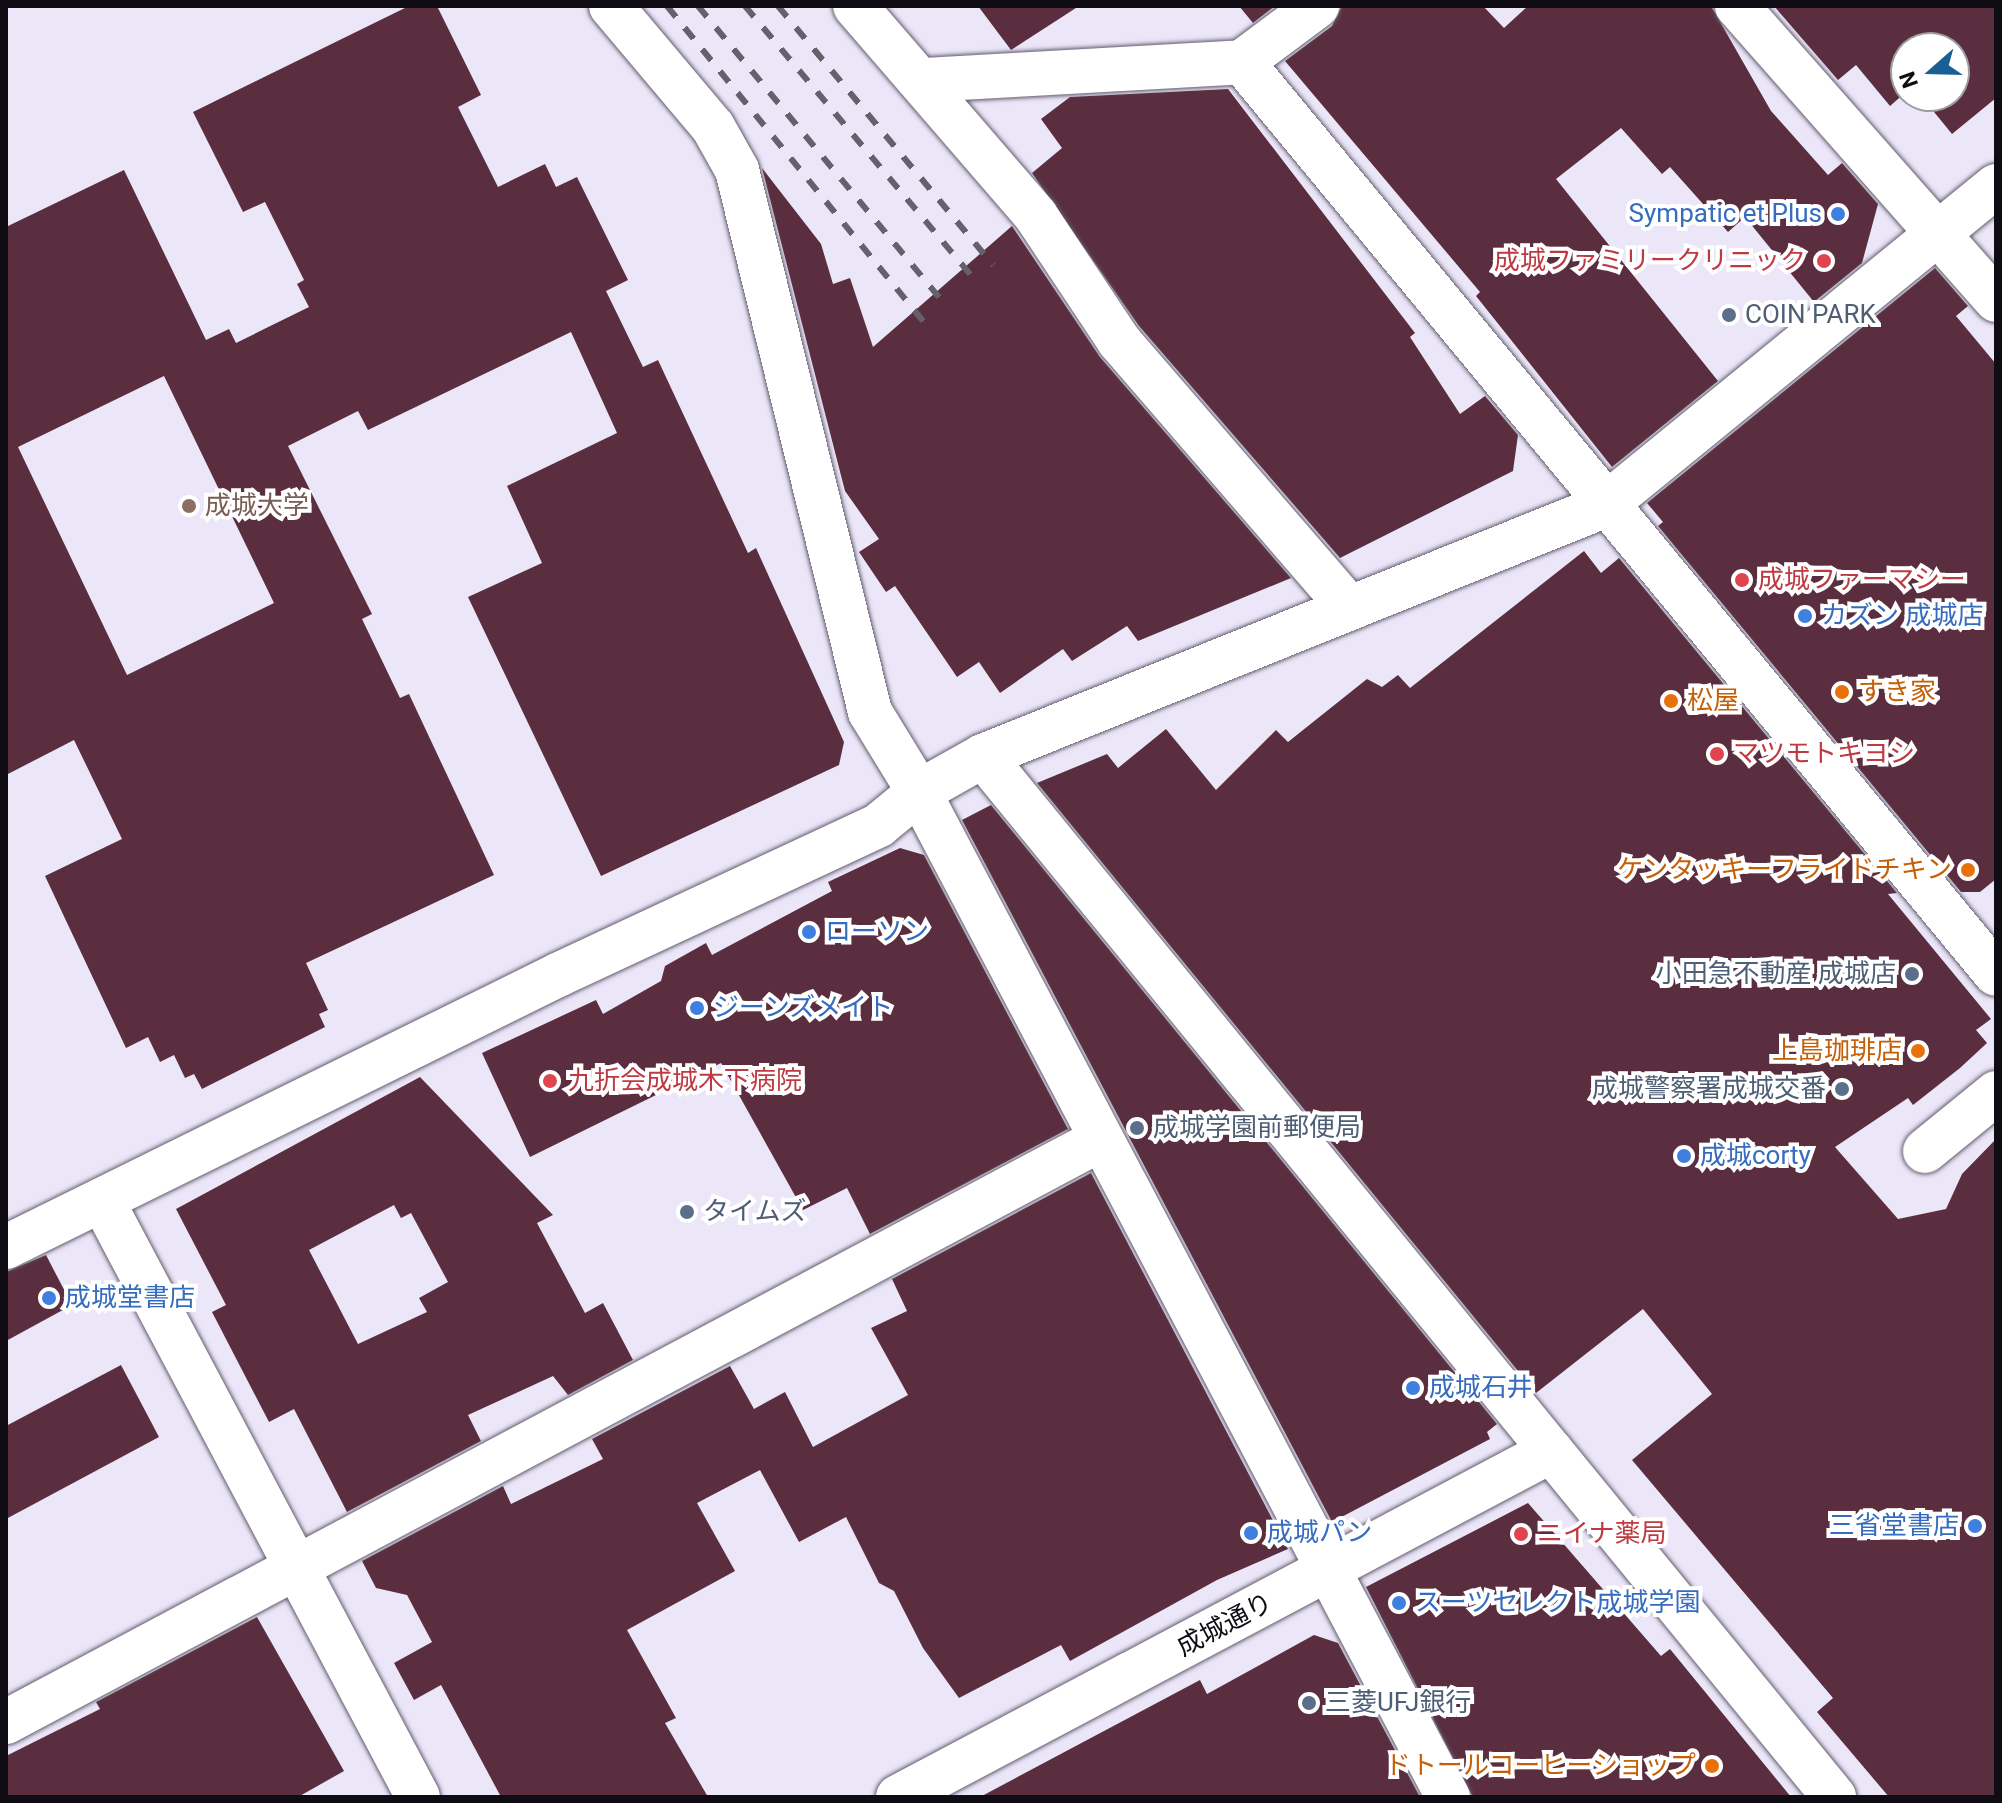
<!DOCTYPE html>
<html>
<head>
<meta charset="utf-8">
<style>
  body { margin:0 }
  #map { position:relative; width:2002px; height:1803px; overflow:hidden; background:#ece6f9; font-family:Roboto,"Noto Sans JP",sans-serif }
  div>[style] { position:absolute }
  .building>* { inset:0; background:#5a2e3f }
  .roads { filter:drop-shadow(0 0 2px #625d6d) drop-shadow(0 0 2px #625d6d) }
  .minor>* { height:44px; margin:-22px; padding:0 22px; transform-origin:22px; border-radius:22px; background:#fff }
  .tertiary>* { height:44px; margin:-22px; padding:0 22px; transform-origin:22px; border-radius:22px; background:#fff }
  .rail>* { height:6px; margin-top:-3px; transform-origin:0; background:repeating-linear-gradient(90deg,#64616c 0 14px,transparent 0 28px) }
  .dots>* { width:22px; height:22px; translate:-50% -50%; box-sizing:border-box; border:4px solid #fff; border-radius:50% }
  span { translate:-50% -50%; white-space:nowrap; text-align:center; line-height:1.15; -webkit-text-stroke:8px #fff; paint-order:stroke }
  .shop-label { font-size:26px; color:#366cbe }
  .right { translate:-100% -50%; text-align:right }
  .left { translate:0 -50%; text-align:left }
  .health-label { font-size:26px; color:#be3a42 }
  .service-label { font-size:26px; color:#4e5e75 }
  .education-label { font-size:26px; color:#785e54 }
  .food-label { font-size:26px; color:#c56008 }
  .street-label { font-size:26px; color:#0f0d13 }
  .frame { position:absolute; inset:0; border:8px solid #0f0d13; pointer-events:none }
  .north { position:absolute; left:1890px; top:32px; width:80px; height:80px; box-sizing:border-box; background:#fff; border:2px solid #9f9ea1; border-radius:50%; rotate:250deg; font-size:22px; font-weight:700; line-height:32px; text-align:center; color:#0f0d13 }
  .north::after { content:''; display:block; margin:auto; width:28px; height:36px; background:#1a5f93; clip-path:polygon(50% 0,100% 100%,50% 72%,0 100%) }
</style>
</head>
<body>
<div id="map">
  <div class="building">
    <div style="clip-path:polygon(evenodd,409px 6px,437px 6px,481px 95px,458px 107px,498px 187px,545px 164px,556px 187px,577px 177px,628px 280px,606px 291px,643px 367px,658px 360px,748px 553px,756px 548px,844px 742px,839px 765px,601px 876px,468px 597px,542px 563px,507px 486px,617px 433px,571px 332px,368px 430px,358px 411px,288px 446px,372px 614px,362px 619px,400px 698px,409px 694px,494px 875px,306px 963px,328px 1010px,319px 1014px,325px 1027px,202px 1089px,194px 1074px,185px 1078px,174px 1055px,160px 1062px,148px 1037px,126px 1048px,45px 876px,122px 839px,74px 740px,6px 775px,6px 227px,124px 170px,206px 340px,229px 329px,236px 343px,309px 307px,297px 284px,304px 280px,265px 202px,243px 212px,193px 112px,409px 6px,164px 376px,274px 603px,127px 675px,18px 447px,164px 376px)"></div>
    <div style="clip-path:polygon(978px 6px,1079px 6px,1011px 50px)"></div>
    <div style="clip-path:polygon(1239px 6px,1275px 6px,1253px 23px)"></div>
    <div style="clip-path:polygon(1342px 6px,1483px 6px,1504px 28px,1528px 6px,1711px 6px,1771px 111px,1828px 175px,1842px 163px,1878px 204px,1862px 263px,1814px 302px,1745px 217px,1728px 232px,1670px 167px,1662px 174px,1621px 128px,1556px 179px,1718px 381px,1612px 467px,1476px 296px,1480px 292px,1285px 61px,1332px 26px)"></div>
    <div style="clip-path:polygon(1774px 6px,1996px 6px,1996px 98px,1952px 134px,1921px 96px,1954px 96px,1954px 48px,1906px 48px,1906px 92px,1890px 106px,1856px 65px,1838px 80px)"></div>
    <div style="clip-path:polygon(1228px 89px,1415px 333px,1410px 337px,1460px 414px,1485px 396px,1518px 435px,1513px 471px,1340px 558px,1139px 326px,1032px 173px,1062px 148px,1041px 119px,1070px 97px)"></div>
    <div style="clip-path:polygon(762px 168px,821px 244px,833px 284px,850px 278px,873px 347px,1012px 226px,1100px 357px,1291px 578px,1138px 641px,1127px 626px,1072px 661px,1063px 649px,1000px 693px,979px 662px,957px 677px,895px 586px,886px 592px,859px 552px,879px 539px,845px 491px)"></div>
    <div style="clip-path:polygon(1935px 268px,1968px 306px,1956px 316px,1996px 364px,1996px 879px,1980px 892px,1961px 892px,1658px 526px,1663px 522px,1647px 503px)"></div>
    <div style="clip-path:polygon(1584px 551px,1601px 573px,1619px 558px,1897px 893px,1888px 894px,1991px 1019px,1976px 1030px,1987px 1043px,1960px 1068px,1913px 1105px,1908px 1098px,1835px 1147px,1898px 1219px,1946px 1209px,1962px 1174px,1996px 1139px,1996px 1797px,1889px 1797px,1817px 1712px,1833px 1698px,1632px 1460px,1712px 1394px,1643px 1309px,1536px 1393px,1037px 783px,1107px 754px,1118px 768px,1166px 729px,1216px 790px,1276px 730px,1288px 742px,1367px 679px,1382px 687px,1398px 675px,1410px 688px)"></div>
    <div style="clip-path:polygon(991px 805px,1497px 1424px,1487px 1432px,1490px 1439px,1332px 1522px,962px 820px)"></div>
    <div style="clip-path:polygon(900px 848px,924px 855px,1068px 1129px,870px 1234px,847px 1188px,803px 1210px,721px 1063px,530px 1157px,482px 1053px,596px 1000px,603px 1014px,661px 981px,665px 966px,706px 943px,712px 955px,832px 891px,828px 882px)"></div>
    <div style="clip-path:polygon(evenodd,420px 1077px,553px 1215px,537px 1223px,585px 1313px,603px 1303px,633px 1360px,568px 1395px,553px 1376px,468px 1415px,481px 1441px,347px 1512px,294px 1409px,269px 1422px,212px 1312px,226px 1305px,176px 1209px,420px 1077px,394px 1205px,401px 1218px,411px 1213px,448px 1282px,419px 1298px,427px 1312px,358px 1344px,309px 1250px,394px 1205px)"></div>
    <div style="clip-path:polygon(1091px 1173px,1288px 1549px,1217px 1580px,1070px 1661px,1061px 1645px,959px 1698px,923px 1648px,894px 1591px,879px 1583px,846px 1517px,799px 1542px,760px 1470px,697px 1503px,735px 1571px,627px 1630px,676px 1718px,665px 1723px,708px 1797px,501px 1797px,441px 1685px,414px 1700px,394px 1663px,432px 1642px,407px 1595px,376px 1588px,362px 1561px,503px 1486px,511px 1504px,603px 1459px,592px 1439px,730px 1366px,754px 1409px,785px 1392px,813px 1447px,908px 1395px,871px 1328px,907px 1311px,892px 1279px)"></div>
    <div style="clip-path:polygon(46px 1255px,72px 1305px,6px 1341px,6px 1272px)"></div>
    <div style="clip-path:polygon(121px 1365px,159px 1437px,6px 1519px,6px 1426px)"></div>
    <div style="clip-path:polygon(1528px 1503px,1661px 1656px,1670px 1649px,1791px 1797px,1473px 1797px,1366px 1587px)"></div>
    <div style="clip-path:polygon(257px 1617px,344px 1771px,298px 1797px,6px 1797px,6px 1756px,100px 1709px,96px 1702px)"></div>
    <div style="clip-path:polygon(1314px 1635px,1338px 1643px,1420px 1797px,980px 1797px,1200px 1680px,1207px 1694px)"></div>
  </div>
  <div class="roads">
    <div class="minor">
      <div style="left:611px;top:6px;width:158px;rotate:49.9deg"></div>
      <div style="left:713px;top:127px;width:49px;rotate:60.8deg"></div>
      <div style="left:737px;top:170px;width:558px;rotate:76.21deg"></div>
      <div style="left:870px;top:712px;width:94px;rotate:58.5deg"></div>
      <div style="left:919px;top:792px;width:1136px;rotate:62.24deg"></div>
      <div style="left:855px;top:6px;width:277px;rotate:49.2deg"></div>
      <div style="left:1036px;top:216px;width:150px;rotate:56.4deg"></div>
      <div style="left:1119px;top:341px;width:350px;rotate:49.2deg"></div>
      <div style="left:1737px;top:6px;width:392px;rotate:48.6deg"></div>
      <div style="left:924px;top:80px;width:319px;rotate:-3.2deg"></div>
      <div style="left:1242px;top:62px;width:94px;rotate:-36.7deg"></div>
      <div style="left:1604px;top:506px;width:506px;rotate:-39.23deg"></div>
      <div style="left:983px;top:756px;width:898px;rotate:50.74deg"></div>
      <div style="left:6px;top:1247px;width:618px;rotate:-26.23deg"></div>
      <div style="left:6px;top:1722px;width:1237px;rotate:-28.02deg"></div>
    </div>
    <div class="tertiary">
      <div style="left:1242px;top:62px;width:1183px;rotate:50.42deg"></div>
      <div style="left:560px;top:974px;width:352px;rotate:-25deg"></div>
      <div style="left:879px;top:825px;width:52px;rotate:-39.5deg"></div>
      <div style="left:919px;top:792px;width:73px;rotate:-29.4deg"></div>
      <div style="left:983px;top:756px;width:669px;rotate:-21.93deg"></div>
      <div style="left:1925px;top:1151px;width:92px;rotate:-39.2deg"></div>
      <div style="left:103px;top:1202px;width:673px;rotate:62.1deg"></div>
      <div style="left:898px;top:1797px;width:739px;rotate:-27.92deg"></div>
      <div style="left:1551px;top:1451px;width:447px;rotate:50.7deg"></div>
    </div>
  </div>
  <div class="rail">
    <div style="left:667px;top:6px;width:409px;rotate:50.9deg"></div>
    <div style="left:698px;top:6px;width:388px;rotate:50.4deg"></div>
    <div style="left:745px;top:6px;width:355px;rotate:50deg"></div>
    <div style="left:778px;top:6px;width:337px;rotate:50.3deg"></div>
  </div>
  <div class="dots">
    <div style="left:1838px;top:214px;background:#3f7fe0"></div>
    <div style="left:1824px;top:261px;background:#e0444e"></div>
    <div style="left:1729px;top:315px;background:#5c6f8a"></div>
    <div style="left:189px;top:506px;background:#8d6e63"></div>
    <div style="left:1742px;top:580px;background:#e0444e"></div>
    <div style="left:1805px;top:616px;background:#3f7fe0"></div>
    <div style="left:1842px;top:692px;background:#e8710a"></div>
    <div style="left:1671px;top:701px;background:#e8710a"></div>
    <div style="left:1717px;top:754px;background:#e0444e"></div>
    <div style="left:1968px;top:870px;background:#e8710a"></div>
    <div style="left:809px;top:932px;background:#3f7fe0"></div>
    <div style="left:1912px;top:974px;background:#5c6f8a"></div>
    <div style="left:697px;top:1008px;background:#3f7fe0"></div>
    <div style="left:1918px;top:1051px;background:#e8710a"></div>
    <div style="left:550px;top:1081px;background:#e0444e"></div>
    <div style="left:1842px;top:1089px;background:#5c6f8a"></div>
    <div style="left:1137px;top:1128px;background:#5c6f8a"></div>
    <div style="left:1684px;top:1156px;background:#3f7fe0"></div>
    <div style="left:687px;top:1212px;background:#5c6f8a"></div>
    <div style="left:49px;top:1298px;background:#3f7fe0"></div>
    <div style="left:1413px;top:1388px;background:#3f7fe0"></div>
    <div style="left:1975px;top:1526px;background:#3f7fe0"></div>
    <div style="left:1251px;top:1533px;background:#3f7fe0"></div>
    <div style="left:1521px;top:1534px;background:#e0444e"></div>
    <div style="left:1399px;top:1603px;background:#3f7fe0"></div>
    <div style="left:1309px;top:1703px;background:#5c6f8a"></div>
    <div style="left:1712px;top:1766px;background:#e8710a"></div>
  </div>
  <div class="shop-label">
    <span class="right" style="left:1822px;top:214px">Sympatic et Plus</span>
    <span class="left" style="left:1821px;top:616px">カズン 成城店</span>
    <span class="left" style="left:825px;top:932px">ローソン</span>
    <span class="left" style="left:713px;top:1008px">ジーンズメイト</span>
    <span class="left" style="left:1700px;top:1156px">成城corty</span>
    <span class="left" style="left:65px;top:1298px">成城堂書店</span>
    <span class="left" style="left:1429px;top:1388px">成城石井</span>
    <span class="right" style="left:1959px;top:1526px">三省堂書店</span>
    <span class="left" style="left:1267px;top:1533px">成城パン</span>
    <span class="left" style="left:1415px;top:1603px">スーツセレクト成城学園</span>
  </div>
  <div class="health-label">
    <span class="right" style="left:1806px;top:261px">成城ファミリークリニック</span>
    <span class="left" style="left:1758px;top:580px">成城ファーマシー</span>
    <span class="left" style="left:1733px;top:754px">マツモトキヨシ</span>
    <span class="left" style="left:568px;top:1081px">九折会成城木下病院</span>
    <span class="left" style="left:1537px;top:1534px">ニイナ薬局</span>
  </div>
  <div class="service-label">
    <span class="left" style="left:1745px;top:315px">COIN PARK</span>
    <span class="right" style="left:1896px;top:974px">小田急不動産 成城店</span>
    <span class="right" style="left:1826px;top:1089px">成城警察署成城交番</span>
    <span class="left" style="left:1153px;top:1128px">成城学園前郵便局</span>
    <span class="left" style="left:703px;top:1212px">タイムズ</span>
    <span class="left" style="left:1325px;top:1703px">三菱UFJ銀行</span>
  </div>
  <div class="education-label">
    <span class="left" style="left:205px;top:506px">成城大学</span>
  </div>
  <div class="food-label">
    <span class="left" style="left:1858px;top:692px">すき家</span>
    <span class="left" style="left:1687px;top:701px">松屋</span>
    <span class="right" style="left:1952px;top:870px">ケンタッキーフライドチキン</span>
    <span class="right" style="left:1902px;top:1051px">上島珈琲店</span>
    <span class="right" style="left:1696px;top:1766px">ドトールコーヒーショップ</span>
  </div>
  <div class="street-label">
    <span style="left:1225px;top:1625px;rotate:-28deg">成城通り</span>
  </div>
  <div class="frame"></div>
  <div class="north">N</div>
</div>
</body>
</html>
